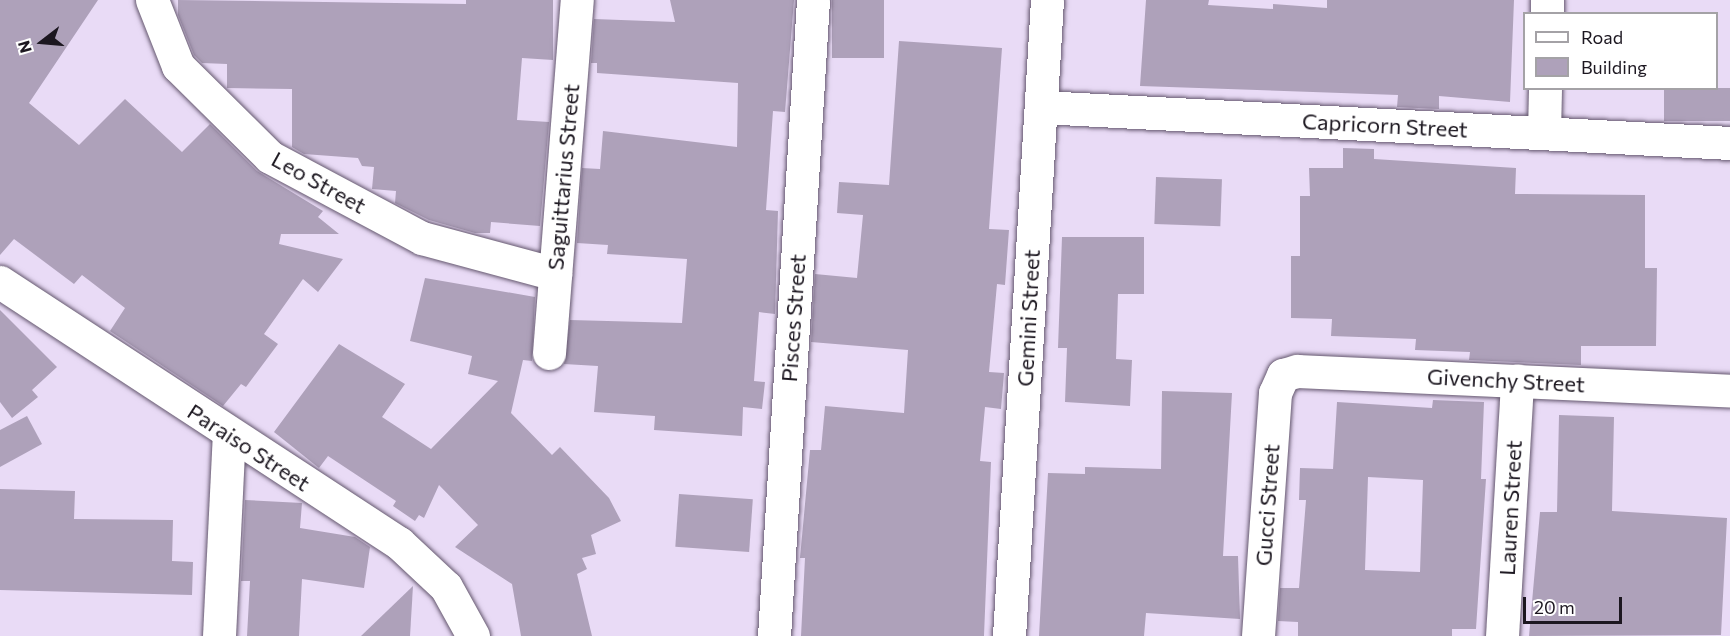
<!DOCTYPE html>
<html>
<head>
<meta charset="utf-8">
<style>
  body { margin:0 }
  #map { position:relative; width:1730px; height:636px; overflow:hidden; background:#e9dbf6; font-family:Commissioner,sans-serif }
  div>[style] { position:absolute }
  .building>* { inset:0; background:#aea1ba; transform-origin:0 0 }
  .roads { filter:drop-shadow(0 0 2px #64576e) drop-shadow(0 0 2px #64576e) }
  .minor>* { height:33px; margin:-16.5px; padding:0 16.5px; transform-origin:16.5px; border-radius:16.5px; background:#fff }
  .tertiary>* { height:33px; margin:-16.5px; padding:0 16.5px; transform-origin:16.5px; border-radius:16.5px; background:#fff }
  span { translate:-50% -50%; white-space:nowrap; text-align:center; line-height:1.15; -webkit-text-stroke:4.5px #fff; paint-order:stroke }
  .street-label { font-size:22px; color:#1c1720 }
  .legend { position:absolute; left:1523px; top:12px; width:195px; height:78px; box-sizing:border-box; background:#fff; border:2px solid #a4a2a6; margin:0; padding:8px 10px; list-style:none; font-size:18px; color:#1c1720 }
  .legend li { display:flex; align-items:center; gap:12px; height:30px }
  .legend b { width:30px; border:2px solid #a4a2a6 }
  .north { position:absolute; left:12px; top:12px; width:60px; height:60px; -webkit-text-stroke:4px #fff; paint-order:stroke; rotate:254deg; font-size:16px; font-weight:700; line-height:24px; text-align:center; color:#1c1720 }
  .north::after { content:''; display:block; margin:auto; width:21px; height:27px; background:#1c1720; clip-path:polygon(50% 0,100% 100%,50% 72%,0 100%) }
  .scale { position:absolute; left:1523px; top:597px; width:99px; height:27px; box-sizing:border-box; border:3px solid #1c1720; border-top:0; padding-left:8px; font-size:18px; line-height:21px; white-space:nowrap; color:#1c1720; -webkit-text-stroke:4px #fff; paint-order:stroke }
</style>
</head>
<body>
<div id="map">
  <div class="building">
    <div style="clip-path:polygon(0 0,98px 0,29px 103px,79px 145px,125px 99px,182px 152px,210px 124px,257px 171px,323px 211px,318px 217px,339px 234px,281px 234px,279px 244px,343px 259px,318px 292px,303px 279px,264px 334px,278px 344px,246px 387px,241px 384px,223px 406px,110px 331px,125px 308px,82px 275px,74px 284px,14px 239px,0 255px)"></div>
    <div style="clip-path:polygon(178px 0,466px 4px,466px 0,553px 0,553px 60px,522px 58px,517px 120px,549px 122px,540px 226px,491px 222px,490px 233px,475px 233px,429px 220px,395px 203px,396px 191px,372px 189px,374px 167px,362px 166px,358px 158px,304px 154px,292px 147px,292px 89px,227px 88px,227px 64px,202px 63px,194px 55px,178px 15px)"></div>
    <div style="clip-path:polygon(670px 0,794px 0,785px 112px,773px 111px,766px 210px,778px 211px,775px 314px,759px 312px,754px 381px,765px 382px,762px 409px,743px 407px,742px 436px,654px 430px,655px 416px,594px 412px,598px 366px,564px 364px,570px 320px,682px 323px,687px 259px,607px 254px,608px 245px,577px 243px,582px 168px,600px 169px,603px 131px,737px 147px,738px 83px,597px 73px,597px 63px,591px 63px,594px 19px,675px 22px)"></div>
    <div style="left:832px;top:0;width:52px;height:58px"></div>
    <div style="clip-path:polygon(1146px 0,1209px 0,1208px 5px,1273px 9px,1273px 4px,1327px 8px,1327px 0,1514px 0,1510px 102px,1439px 96px,1439px 109px,1397px 107px,1398px 95px,1140px 86px)"></div>
    <div style="clip-path:polygon(899px 41px,1002px 48px,989px 229px,1009px 230px,1005px 285px,997px 284px,989px 372px,1004px 373px,1001px 409px,985px 407px,980px 461px,991px 462px,984px 636px,801px 636px,805px 558px,800px 558px,810px 450px,821px 450px,825px 406px,904px 413px,908px 350px,811px 342px,815px 274px,857px 278px,863px 215px,837px 213px,839px 182px,889px 185px)"></div>
    <div style="left:1664px;top:88px;width:66px;height:33px"></div>
    <div style="clip-path:polygon(1343px 148px,1374px 149px,1374px 159px,1516px 168px,1515px 194px,1645px 195px,1645px 268px,1657px 268px,1656px 346px,1581px 346px,1581px 365px,1469px 360px,1470px 352px,1415px 350px,1416px 339px,1331px 336px,1332px 319px,1291px 318px,1291px 256px,1300px 256px,1300px 196px,1310px 196px,1309px 168px,1343px 168px)"></div>
    <div style="left:1156px;top:177px;width:66px;height:47px;rotate:2deg"></div>
    <div style="clip-path:polygon(1062px 237px,1144px 237px,1144px 294px,1118px 294px,1116px 359px,1132px 360px,1130px 406px,1065px 402px,1067px 348px,1058px 348px)"></div>
    <div style="clip-path:polygon(425px 278px,535px 297px,532px 361px,523px 360px,511px 413px,552px 455px,560px 447px,609px 498px,621px 521px,591px 535px,596px 554px,582px 558px,587px 569px,577px 574px,592px 636px,521px 636px,512px 584px,455px 547px,478px 525px,439px 485px,424px 518px,419px 515px,415px 521px,393px 506px,396px 501px,328px 456px,319px 468px,274px 432px,339px 344px,405px 384px,382px 417px,431px 449px,498px 381px,468px 374px,472px 356px,410px 341px)"></div>
    <div style="clip-path:polygon(0 310px,57px 367px,32px 390px,38px 397px,12px 418px,0 402px)"></div>
    <div style="clip-path:polygon(1162px 391px,1232px 393px,1223px 556px,1238px 556px,1240px 619px,1146px 613px,1144px 636px,1039px 636px,1048px 473px,1085px 474px,1085px 467px,1161px 469px)"></div>
    <div style="clip-path:polygon(evenodd,1433px 400px,1484px 402px,1481px 479px,1486px 479px,1476px 629px,1452px 629px,1452px 636px,1298px 636px,1298px 622px,1278px 621px,1280px 588px,1299px 588px,1306px 500px,1299px 500px,1300px 468px,1333px 469px,1337px 402px,1432px 408px,1433px 400px,1368px 477px,1423px 480px,1420px 572px,1365px 570px,1368px 477px)"></div>
    <div style="clip-path:polygon(1559px 415px,1614px 417px,1612px 511px,1727px 518px,1721px 635px,1529px 636px,1540px 512px,1557px 512px)"></div>
    <div style="clip-path:polygon(27px 416px,42px 444px,0 467px,0 430px)"></div>
    <div style="clip-path:polygon(0 489px,75px 491px,74px 519px,173px 520px,172px 561px,193px 562px,192px 595px,0 590px)"></div>
    <div style="left:679px;top:494px;width:74px;height:53px;rotate:4deg"></div>
    <div style="clip-path:polygon(245px 500px,302px 503px,300px 528px,355px 537px,370px 547px,364px 588px,302px 579px,299px 636px,247px 636px,250px 581px,241px 581px)"></div>
    <div style="clip-path:polygon(413px 586px,410px 636px,361px 636px)"></div>
  </div>
  <div class="roads">
    <div class="minor">
      <div style="left:152px;top:0;width:71px;rotate:68.5deg"></div>
      <div style="left:178px;top:66px;width:129px;rotate:44.7deg"></div>
      <div style="left:270px;top:157px;width:172px;rotate:28.1deg"></div>
      <div style="left:422px;top:238px;width:138px;rotate:15.1deg"></div>
      <div style="left:1547px;top:14px;width:14px;rotate:-90deg"></div>
      <div style="left:1041px;top:107px;width:690px;rotate:2.99deg"></div>
      <div style="left:1544px;top:133px;width:45px;rotate:-88.7deg"></div>
      <div style="left:549px;top:353px;width:354px;rotate:-85.5deg"></div>
      <div style="left:219px;top:636px;width:201px;rotate:-87.2deg"></div>
      <div style="left:774px;top:636px;width:637px;rotate:-86.49deg"></div>
      <div style="left:1009px;top:636px;width:637px;rotate:-86.58deg"></div>
      <div style="left:1258px;top:636px;width:244px;rotate:-86deg"></div>
      <div style="left:1275px;top:393px;width:20px;rotate:-66deg"></div>
      <div style="left:1283px;top:375px;width:15px;rotate:-16deg"></div>
      <div style="left:1297px;top:371px;width:433px;rotate:2.6deg"></div>
      <div style="left:1502px;top:636px;width:256px;rotate:-86.6deg"></div>
    </div>
    <div class="tertiary">
      <div style="left:0;top:282px;width:477px;rotate:33.2deg"></div>
      <div style="left:399px;top:543px;width:64px;rotate:43.1deg"></div>
      <div style="left:446px;top:587px;width:56px;rotate:61.1deg"></div>
    </div>
  </div>
  <div class="street-label">
    <span style="left:1385px;top:125px;rotate:3deg">Capricorn Street</span>
    <span style="left:563px;top:177px;rotate:-85deg">Saguittarius Street</span>
    <span style="left:319px;top:182px;rotate:29deg">Leo Street</span>
    <span style="left:793px;top:318px;rotate:-86deg">Pisces Street</span>
    <span style="left:1028px;top:318px;rotate:-87deg">Gemini Street</span>
    <span style="left:1506px;top:380px;rotate:3deg">Givenchy Street</span>
    <span style="left:249px;top:447px;rotate:33deg">Paraiso Street</span>
    <span style="left:1267px;top:505px;rotate:-86deg">Gucci Street</span>
    <span style="left:1510px;top:508px;rotate:-87deg">Lauren Street</span>
  </div>
  <ul class="legend">
  <li><b style="height:8px;background:#fff"></b>Road</li>
  <li><b style="height:16px;background:#aea1ba"></b>Building</li>
  </ul>
  <div class="north">N</div>
  <div class="scale">20 m</div>
</div>
</body>
</html>
